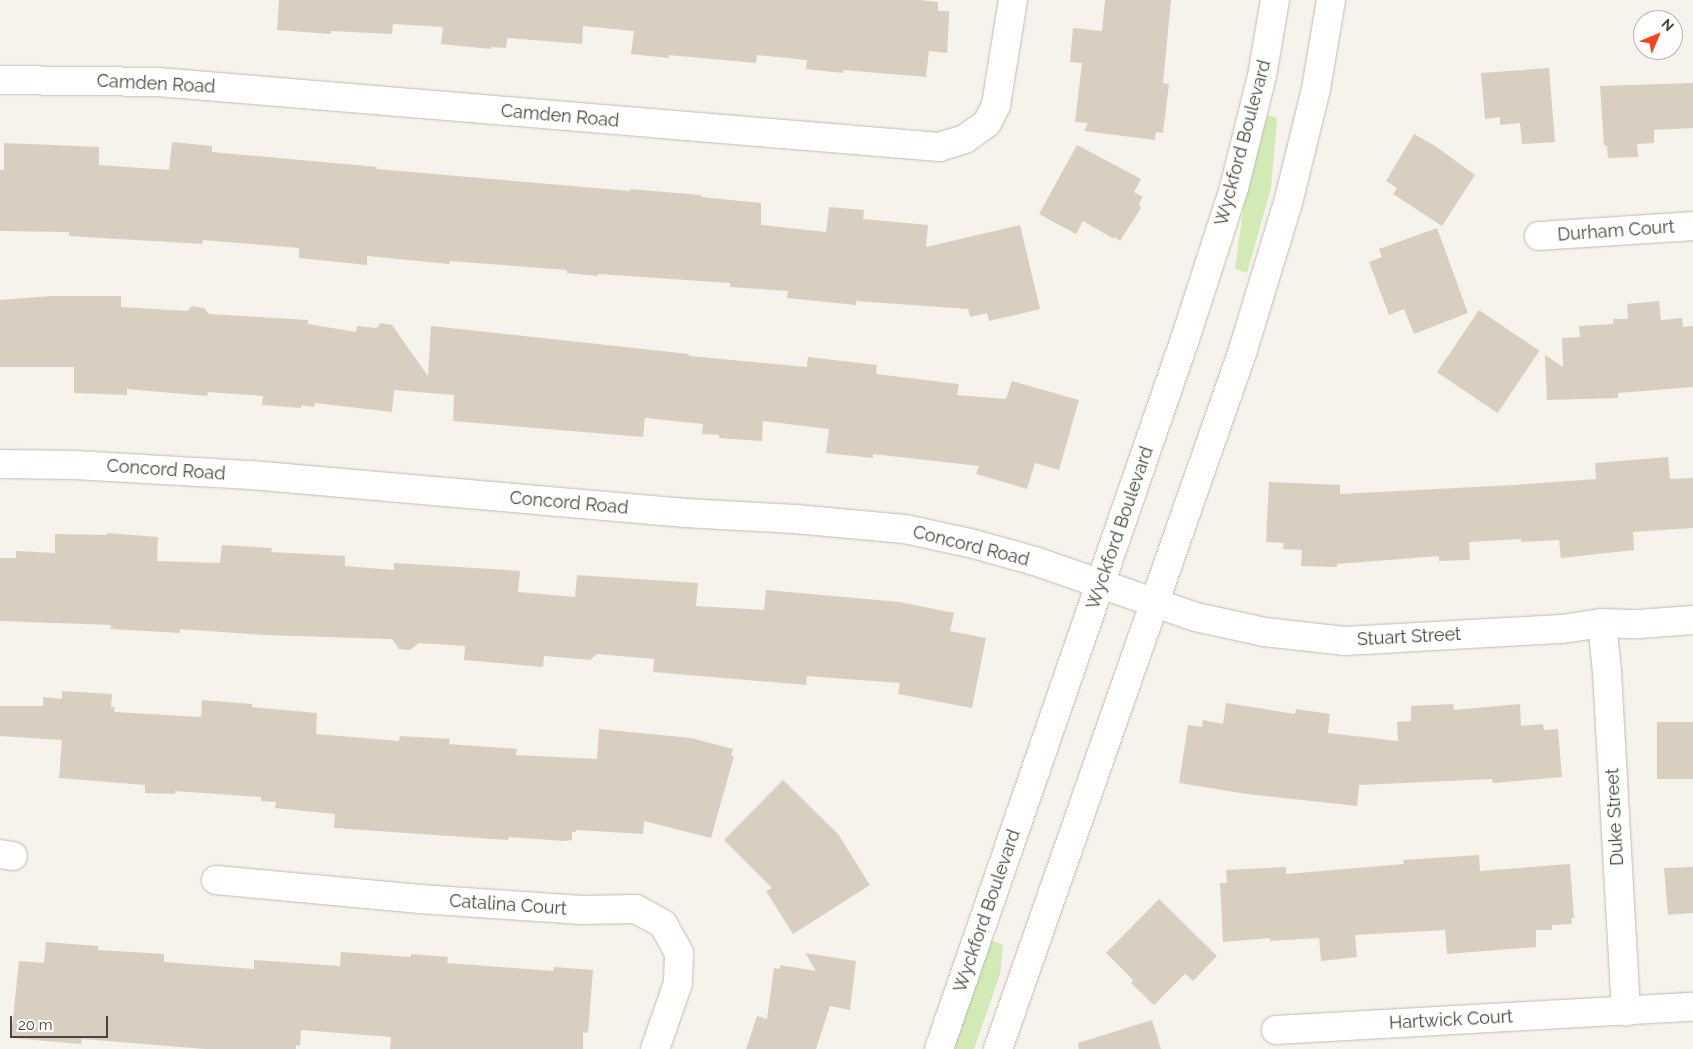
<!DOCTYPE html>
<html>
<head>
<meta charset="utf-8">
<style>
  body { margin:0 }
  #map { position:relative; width:1693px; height:1049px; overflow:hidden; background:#f6f3ec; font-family:Raleway,sans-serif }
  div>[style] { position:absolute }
  .green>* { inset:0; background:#d2eab5 }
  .building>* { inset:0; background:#d8cfc1; transform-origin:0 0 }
  .roads { filter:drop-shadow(0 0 1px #c2bbae) drop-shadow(0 0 1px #c2bbae) }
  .minor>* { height:28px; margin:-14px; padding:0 14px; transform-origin:14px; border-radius:14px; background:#fff }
  .tertiary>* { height:28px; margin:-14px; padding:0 14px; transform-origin:14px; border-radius:14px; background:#fff }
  span { translate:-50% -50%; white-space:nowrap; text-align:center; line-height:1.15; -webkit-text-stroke:4.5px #fff; paint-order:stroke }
  .street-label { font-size:18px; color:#4b4439 }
  .north { position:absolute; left:1633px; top:10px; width:50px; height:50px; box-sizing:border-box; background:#fff; border:1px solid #b7b4b0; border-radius:50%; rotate:45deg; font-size:14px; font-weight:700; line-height:20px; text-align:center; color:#4b4439 }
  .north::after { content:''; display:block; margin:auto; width:18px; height:22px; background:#fc3f1d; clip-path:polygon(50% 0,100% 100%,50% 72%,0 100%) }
  .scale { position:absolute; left:10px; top:1016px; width:98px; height:22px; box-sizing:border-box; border:2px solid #4b4439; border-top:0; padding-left:6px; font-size:15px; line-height:18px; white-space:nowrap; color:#4b4439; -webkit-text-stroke:4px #fff; paint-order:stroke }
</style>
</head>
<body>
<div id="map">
  <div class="green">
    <div style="clip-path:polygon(1267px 115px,1277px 118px,1271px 188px,1247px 273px,1235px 269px,1244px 204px)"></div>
    <div style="clip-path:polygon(990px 940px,1003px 945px,1000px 974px,974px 1049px,953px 1049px)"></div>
  </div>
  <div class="building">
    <div style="clip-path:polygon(279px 0,919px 0,938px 2px,938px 11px,949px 11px,949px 17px,947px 53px,929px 51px,926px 77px,843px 70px,843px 73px,806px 69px,807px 60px,757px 55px,756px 63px,669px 55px,669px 58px,631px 54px,634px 31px,583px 26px,582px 44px,507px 38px,506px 48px,491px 47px,491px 49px,441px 44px,443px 27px,393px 24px,392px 34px,331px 31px,331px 34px,277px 30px)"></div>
    <div style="clip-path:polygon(1105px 0,1171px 0,1163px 83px,1169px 84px,1163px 133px,1156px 132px,1155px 140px,1084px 131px,1088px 123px,1075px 122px,1082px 63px,1070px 62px,1073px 28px,1102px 31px)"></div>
    <div style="clip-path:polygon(1549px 68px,1555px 142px,1522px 144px,1520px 123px,1500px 125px,1500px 117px,1485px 119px,1481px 73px)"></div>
    <div style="clip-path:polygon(1693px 83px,1693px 128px,1654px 130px,1654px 143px,1637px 144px,1638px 157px,1608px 158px,1607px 146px,1604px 145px,1600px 86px)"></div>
    <div style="clip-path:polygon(1414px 134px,1435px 146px,1475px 175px,1442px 226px,1393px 194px,1397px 188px,1386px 181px)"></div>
    <div style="clip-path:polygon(172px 142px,212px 146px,212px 152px,377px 167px,376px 169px,630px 191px,630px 189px,701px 195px,701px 197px,761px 203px,761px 225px,826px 232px,829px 207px,864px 210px,863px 219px,928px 225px,926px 247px,1020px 225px,1040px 309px,989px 321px,987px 313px,970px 317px,968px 309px,856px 301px,856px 305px,787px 298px,788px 291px,730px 287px,730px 283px,598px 274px,598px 276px,567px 273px,567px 270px,450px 261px,449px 264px,367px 256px,367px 265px,299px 258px,299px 248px,203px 240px,202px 244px,69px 236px,69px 232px,0 231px,0 170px,4px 170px,4px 143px,99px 147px,99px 165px,169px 170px)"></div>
    <div style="clip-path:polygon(1077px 145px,1141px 179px,1134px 192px,1143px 197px,1139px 203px,1141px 208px,1120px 241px,1115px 237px,1114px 239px,1083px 221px,1076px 234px,1039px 214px)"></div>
    <div style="clip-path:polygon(1437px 228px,1468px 313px,1414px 334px,1404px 309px,1389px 315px,1369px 262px,1382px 257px,1379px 249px)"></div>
    <div style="clip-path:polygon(51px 296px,121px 296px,121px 307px,187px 311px,192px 306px,204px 308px,209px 314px,308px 320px,308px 324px,356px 332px,357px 326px,376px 328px,381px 323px,392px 325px,428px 376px,431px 326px,689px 354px,689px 356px,807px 367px,808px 357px,877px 365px,876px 374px,959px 384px,957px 395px,1006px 399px,1012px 381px,1079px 400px,1059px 470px,1035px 463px,1027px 489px,976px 474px,979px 466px,873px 454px,873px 458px,826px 453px,829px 429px,763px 421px,762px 441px,719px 438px,719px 435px,702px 434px,703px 424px,645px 418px,643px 437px,453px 421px,454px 395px,394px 390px,392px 412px,315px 403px,314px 407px,301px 405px,301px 408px,262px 405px,263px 396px,208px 392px,207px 396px,127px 389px,127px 395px,74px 393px,74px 367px,0 367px,0 300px)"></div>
    <div style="clip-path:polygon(1659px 301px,1661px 320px,1682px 318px,1683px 327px,1693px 326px,1693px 387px,1618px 393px,1618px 398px,1547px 400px,1545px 355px,1563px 367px,1562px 338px,1580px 337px,1579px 326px,1613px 324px,1613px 319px,1628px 319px,1627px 304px)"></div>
    <div style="left:1479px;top:310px;width:73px;height:75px;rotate:34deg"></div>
    <div style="clip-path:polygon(1668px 457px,1670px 479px,1693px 478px,1693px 528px,1633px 532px,1634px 550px,1561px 558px,1559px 540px,1521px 542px,1521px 539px,1469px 542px,1470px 560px,1439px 561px,1439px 556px,1337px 564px,1337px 567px,1301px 566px,1302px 550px,1283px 549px,1284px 543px,1266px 542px,1269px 482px,1340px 485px,1340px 494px,1514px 485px,1596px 479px,1595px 463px)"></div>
    <div style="clip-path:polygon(107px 533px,158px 537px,157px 561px,220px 563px,222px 545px,272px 548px,271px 552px,345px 556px,345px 566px,394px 570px,394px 563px,520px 571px,518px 592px,575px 597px,577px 575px,698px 583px,696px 606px,764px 610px,766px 590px,900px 602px,954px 613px,950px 631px,986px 638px,972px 708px,898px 694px,900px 683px,807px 676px,806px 685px,653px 672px,654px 659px,597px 654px,590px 660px,544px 656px,543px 667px,464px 660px,465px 646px,419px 643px,410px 650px,399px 649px,392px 639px,264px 635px,180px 629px,180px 633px,111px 629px,111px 625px,0 621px,0 558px,16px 558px,16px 551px,55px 553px,55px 534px,107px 535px)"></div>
    <div style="clip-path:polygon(62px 691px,112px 694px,111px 707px,115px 707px,114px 712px,201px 717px,202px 700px,252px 704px,252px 707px,317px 713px,316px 734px,399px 741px,400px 736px,450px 739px,449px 744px,517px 749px,516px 755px,597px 759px,599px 729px,691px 738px,733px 749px,731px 756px,734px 756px,711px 838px,644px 821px,643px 834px,576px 830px,576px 832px,572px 832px,572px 840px,564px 841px,509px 837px,508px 840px,334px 828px,335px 814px,275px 808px,276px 802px,261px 801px,261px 797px,175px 791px,175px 794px,145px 793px,145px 785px,59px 778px,62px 740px,0 736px,0 706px,43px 706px,43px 697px,62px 699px)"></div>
    <div style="clip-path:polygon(1226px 703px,1295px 714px,1296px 709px,1330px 714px,1328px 733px,1398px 741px,1397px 722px,1411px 721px,1411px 706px,1453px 704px,1454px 710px,1520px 704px,1521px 726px,1543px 724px,1544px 730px,1558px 729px,1562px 777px,1493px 783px,1492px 779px,1359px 785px,1357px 806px,1247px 794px,1179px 783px,1188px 725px,1202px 727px,1203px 720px,1223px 724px)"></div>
    <div style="left:1693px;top:722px;width:57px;height:36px;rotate:90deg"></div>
    <div style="clip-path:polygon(783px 780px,838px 834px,870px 885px,793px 934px,766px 891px,772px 888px,724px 840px)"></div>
    <div style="clip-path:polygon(1479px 855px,1480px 871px,1570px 864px,1574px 918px,1571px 918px,1572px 924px,1552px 925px,1552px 930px,1536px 930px,1536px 947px,1447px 954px,1445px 930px,1355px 935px,1357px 957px,1321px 961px,1319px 938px,1270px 941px,1270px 938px,1223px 942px,1220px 883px,1227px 883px,1226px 870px,1286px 867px,1286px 874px,1404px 864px,1403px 860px)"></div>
    <div style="clip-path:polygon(1693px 867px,1693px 913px,1668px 915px,1664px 868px)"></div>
    <div style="clip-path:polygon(1159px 899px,1217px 956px,1193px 981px,1185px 974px,1154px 1005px,1131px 983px,1133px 980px,1106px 953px)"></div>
    <div style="clip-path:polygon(46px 942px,98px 946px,98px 950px,164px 954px,164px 962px,254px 969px,254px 960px,340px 966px,341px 952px,411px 957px,411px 954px,448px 957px,447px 963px,553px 971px,554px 967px,593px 970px,588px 1033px,583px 1032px,583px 1049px,390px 1049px,391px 1037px,301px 1030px,300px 1046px,296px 1045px,296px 1049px,205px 1049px,82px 1039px,81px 1044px,11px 1038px,19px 961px,44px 963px)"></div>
    <div style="clip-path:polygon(805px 953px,856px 961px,850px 1010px,830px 1006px,816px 1049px,746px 1049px,757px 1016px,767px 1019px,774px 968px,780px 969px,780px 965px,816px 971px)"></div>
    <div style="clip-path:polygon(1152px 1020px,1161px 1049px,1079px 1049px,1078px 1043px)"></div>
  </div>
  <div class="roads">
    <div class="minor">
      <div style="left:0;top:80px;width:158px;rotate:0.7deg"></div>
      <div style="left:158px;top:82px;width:784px;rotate:4.76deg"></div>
      <div style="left:939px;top:147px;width:27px;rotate:-17deg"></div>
      <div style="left:965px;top:139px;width:27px;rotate:-36deg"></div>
      <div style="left:987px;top:123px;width:20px;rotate:-63deg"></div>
      <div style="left:996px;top:105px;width:106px;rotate:-80.8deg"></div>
      <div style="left:1539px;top:236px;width:154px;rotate:-3.7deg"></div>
      <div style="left:0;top:464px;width:75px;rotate:0.8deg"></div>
      <div style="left:75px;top:465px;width:176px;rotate:3.3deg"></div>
      <div style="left:251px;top:475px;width:436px;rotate:5deg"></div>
      <div style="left:685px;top:513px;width:110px;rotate:3.1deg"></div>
      <div style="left:795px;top:519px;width:110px;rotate:5.2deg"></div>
      <div style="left:905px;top:529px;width:66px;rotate:12.2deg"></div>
      <div style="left:970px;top:543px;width:67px;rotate:15.5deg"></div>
      <div style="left:1035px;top:561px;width:170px;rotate:19.2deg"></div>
      <div style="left:1196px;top:617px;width:70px;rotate:12.4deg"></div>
      <div style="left:1264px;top:632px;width:81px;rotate:6.3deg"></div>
      <div style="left:1345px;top:641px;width:217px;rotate:-3.2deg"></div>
      <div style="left:1562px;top:629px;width:40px;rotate:-8.5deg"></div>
      <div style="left:1602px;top:623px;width:37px;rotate:2deg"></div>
      <div style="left:1639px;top:624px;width:54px;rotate:-4.2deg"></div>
      <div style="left:1602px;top:623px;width:49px;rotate:84.2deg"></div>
      <div style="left:1607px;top:672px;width:340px;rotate:86.8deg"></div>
      <div style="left:0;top:854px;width:13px;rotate:9deg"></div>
      <div style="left:216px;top:880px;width:205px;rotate:5.3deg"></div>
      <div style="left:420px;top:899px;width:162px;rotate:3.9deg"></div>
      <div style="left:582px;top:910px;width:54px;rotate:-1.1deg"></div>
      <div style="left:636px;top:909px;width:31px;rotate:29deg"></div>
      <div style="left:663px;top:924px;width:33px;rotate:61deg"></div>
      <div style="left:679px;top:953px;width:30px;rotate:92deg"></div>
      <div style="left:678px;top:983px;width:70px;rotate:109.2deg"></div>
      <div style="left:1276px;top:1030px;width:418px;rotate:-3.2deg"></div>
    </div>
    <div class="tertiary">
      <div style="left:939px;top:1049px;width:751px;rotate:-70.89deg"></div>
      <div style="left:1185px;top:339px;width:159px;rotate:-72deg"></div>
      <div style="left:1234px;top:188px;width:115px;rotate:-76deg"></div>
      <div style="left:1262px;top:76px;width:77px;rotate:-80.3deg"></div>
      <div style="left:998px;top:1049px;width:738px;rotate:-70.68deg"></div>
      <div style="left:1242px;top:353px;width:157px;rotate:-73deg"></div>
      <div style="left:1288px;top:203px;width:117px;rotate:-76.2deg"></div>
      <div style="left:1316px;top:89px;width:90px;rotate:-80.4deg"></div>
    </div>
  </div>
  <div class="street-label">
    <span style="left:156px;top:84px;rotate:3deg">Camden Road</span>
    <span style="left:560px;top:116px;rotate:5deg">Camden Road</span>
    <span style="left:1243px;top:143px;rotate:-75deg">Wyckford Boulevard</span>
    <span style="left:1616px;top:231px;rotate:-4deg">Durham Court</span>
    <span style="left:166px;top:470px;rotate:4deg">Concord Road</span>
    <span style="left:569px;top:503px;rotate:5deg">Concord Road</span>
    <span style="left:1120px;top:528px;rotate:-71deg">Wyckford Boulevard</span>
    <span style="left:971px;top:546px;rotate:14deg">Concord Road</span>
    <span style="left:1409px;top:637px;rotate:-3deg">Stuart Street</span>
    <span style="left:1615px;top:817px;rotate:-93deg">Duke Street</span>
    <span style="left:508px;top:905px;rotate:4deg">Catalina Court</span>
    <span style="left:987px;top:911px;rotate:-71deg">Wyckford Boulevard</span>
    <span style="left:1451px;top:1020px;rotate:-3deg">Hartwick Court</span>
  </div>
  <div class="north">N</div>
  <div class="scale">20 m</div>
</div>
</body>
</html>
